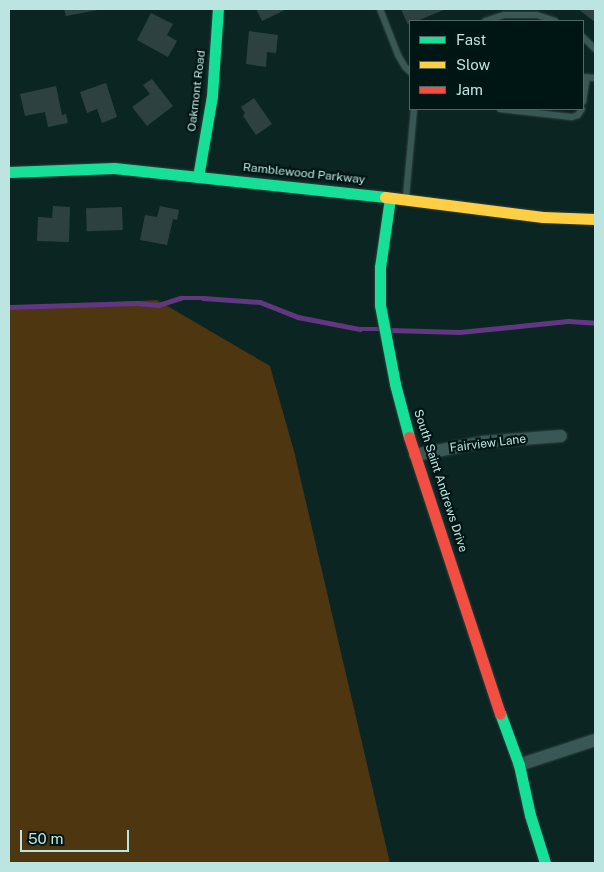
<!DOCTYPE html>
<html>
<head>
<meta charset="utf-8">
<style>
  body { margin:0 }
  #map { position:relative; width:604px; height:872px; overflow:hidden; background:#0b2523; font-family:"Public Sans",sans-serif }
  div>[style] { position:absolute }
  .green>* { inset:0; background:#4e3611 }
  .stream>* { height:4.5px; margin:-2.25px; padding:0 2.25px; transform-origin:2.25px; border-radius:2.25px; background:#603780 }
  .building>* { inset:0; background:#2d4240; transform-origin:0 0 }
  .roads { filter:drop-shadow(0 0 1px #2d423f) drop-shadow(0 0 1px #2d423f) }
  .lane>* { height:6px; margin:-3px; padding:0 3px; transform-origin:3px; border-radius:3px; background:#385755 }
  .street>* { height:12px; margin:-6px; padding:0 6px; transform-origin:6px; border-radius:6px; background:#385755 }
  .fast>* { height:11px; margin:-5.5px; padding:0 5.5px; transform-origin:5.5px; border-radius:5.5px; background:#16e098 }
  .slow>* { height:11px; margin:-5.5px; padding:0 5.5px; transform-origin:5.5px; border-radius:5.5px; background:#ffcf43 }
  .jam>* { height:11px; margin:-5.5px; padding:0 5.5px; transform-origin:5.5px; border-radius:5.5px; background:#f24e42 }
  span { translate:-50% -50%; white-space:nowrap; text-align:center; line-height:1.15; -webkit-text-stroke:4.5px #001614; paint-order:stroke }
  .street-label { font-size:12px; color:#bce4e0 }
  .frame { position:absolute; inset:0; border:10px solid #bce4e0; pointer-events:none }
  .legend { position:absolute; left:409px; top:20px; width:175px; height:90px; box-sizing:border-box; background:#001614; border:1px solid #4b6866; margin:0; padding:6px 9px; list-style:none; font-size:15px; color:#bce4e0 }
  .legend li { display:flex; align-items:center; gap:10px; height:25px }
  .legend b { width:25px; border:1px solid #4b6866 }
  .scale { position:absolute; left:20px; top:830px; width:109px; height:22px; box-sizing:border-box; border:2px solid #bce4e0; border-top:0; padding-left:6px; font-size:15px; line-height:18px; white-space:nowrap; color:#bce4e0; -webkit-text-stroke:4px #001614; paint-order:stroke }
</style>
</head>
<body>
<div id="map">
  <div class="green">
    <div style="clip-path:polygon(157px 300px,270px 366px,295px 455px,390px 863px,9px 863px,9px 307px)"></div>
  </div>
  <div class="stream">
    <div style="left:9px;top:307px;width:128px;rotate:-1.8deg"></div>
    <div style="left:137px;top:303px;width:22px;rotate:5deg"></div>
    <div style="left:159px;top:305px;width:23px;rotate:-18deg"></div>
    <div style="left:181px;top:298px;width:22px"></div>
    <div style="left:203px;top:298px;width:57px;rotate:4deg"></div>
    <div style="left:260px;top:302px;width:41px;rotate:21.5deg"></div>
    <div style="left:298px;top:317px;width:63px;rotate:11deg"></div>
    <div style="left:360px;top:329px;width:20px"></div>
    <div style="left:390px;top:330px;width:70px;rotate:1.6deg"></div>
    <div style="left:460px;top:332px;width:110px;rotate:-5.8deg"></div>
    <div style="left:569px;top:321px;width:26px;rotate:4deg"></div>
  </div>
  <div class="building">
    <div style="clip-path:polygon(64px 9px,98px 9px,98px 10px,66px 16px)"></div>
    <div style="clip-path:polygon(256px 9px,287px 9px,262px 21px)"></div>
    <div style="clip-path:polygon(401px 9px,446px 9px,417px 21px,410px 21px,408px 25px)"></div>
    <div style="clip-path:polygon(578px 9px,595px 9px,595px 22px)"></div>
    <div style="clip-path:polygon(151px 13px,173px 24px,167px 35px,177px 41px,168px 57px,137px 40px)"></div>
    <div style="clip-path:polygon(249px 31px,278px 35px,276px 53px,267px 52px,266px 67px,246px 64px)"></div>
    <div style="clip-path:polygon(152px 79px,173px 106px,147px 126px,132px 107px,150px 94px,143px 85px)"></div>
    <div style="clip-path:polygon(106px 83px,117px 117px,102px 123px,97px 109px,87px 113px,80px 92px)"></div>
    <div style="clip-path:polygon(56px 86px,62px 115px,66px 114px,68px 123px,48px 127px,45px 112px,25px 116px,20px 94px)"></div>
    <div style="clip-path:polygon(254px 98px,272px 124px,256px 135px,243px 116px,245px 113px,241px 107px)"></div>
    <div style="clip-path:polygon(53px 206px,70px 207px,69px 242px,37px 241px,38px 217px,52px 218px)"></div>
    <div style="clip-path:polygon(160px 206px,179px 210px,177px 220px,173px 219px,167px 245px,140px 240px,145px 215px,157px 217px)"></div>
    <div style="left:122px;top:207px;width:23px;height:36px;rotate:88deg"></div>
  </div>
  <div class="roads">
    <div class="lane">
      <div style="left:380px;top:9px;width:49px;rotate:68.6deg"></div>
      <div style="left:398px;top:55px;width:14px;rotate:60deg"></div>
      <div style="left:405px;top:67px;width:7px;rotate:45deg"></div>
      <div style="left:485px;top:21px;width:20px;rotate:-18deg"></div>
      <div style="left:504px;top:15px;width:33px"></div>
      <div style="left:537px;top:15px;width:19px;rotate:18deg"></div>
      <div style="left:583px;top:37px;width:17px;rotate:45deg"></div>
      <div style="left:583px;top:77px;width:12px;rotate:5deg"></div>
      <div style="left:583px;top:102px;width:25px;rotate:-81deg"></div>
      <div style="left:500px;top:109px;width:72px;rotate:6.3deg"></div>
      <div style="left:572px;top:117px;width:6px;rotate:-18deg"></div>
      <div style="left:578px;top:115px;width:7px;rotate:-56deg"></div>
      <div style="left:406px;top:197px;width:88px;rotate:-84.8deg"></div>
    </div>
    <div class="street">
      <div style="left:415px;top:455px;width:69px;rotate:-10.8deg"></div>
      <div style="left:483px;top:442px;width:78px;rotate:-4.4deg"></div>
      <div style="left:519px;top:765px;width:80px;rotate:-18.2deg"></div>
    </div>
    <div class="fast">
      <div style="left:9px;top:172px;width:105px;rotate:-2.2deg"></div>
      <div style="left:114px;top:168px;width:273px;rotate:6.1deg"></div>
      <div style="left:198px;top:177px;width:82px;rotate:-80.2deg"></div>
      <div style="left:212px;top:96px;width:87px;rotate:-86.1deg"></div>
      <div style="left:390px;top:198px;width:70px;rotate:98.2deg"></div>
      <div style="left:380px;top:267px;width:38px;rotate:90deg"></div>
      <div style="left:380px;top:305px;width:80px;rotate:79.2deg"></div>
      <div style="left:395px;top:384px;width:55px;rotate:75.2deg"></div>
      <div style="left:500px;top:713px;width:55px;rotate:69.9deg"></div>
      <div style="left:519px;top:765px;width:51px;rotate:77.6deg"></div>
      <div style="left:530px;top:815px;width:50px;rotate:72.6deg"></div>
    </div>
    <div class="slow">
      <div style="left:385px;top:197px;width:159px;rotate:7.2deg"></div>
      <div style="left:543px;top:217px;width:52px;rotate:2.2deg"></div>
    </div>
    <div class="jam">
      <div style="left:409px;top:437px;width:291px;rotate:71.8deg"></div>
    </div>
  </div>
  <div class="street-label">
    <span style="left:197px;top:91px;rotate:-83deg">Oakmont Road</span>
    <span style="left:304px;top:174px;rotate:6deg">Ramblewood Parkway</span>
    <span style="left:488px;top:444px;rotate:-7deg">Fairview Lane</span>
    <span style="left:440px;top:481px;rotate:72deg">South Saint Andrews Drive</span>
  </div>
  <div class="frame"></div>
  <ul class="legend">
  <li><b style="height:6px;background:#16e098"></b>Fast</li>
  <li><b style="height:6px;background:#ffcf43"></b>Slow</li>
  <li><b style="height:6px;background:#f24e42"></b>Jam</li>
  </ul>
  <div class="scale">50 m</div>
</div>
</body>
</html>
